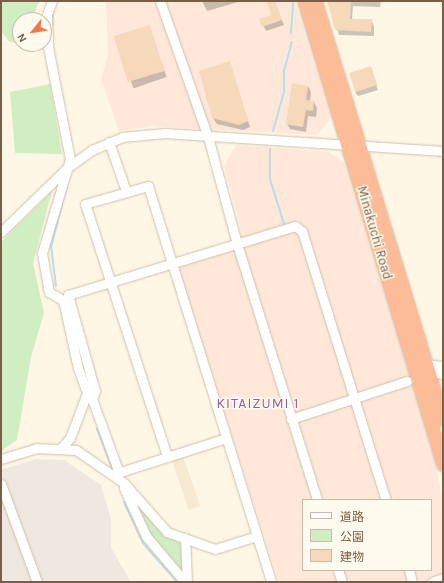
<!DOCTYPE html>
<html>
<head>
<meta charset="utf-8">
<style>
  body { margin:0 }
  #map { position:relative; width:444px; height:583px; overflow:hidden; background:#fef7e6; font-family:Karla,"Noto Sans JP",sans-serif }
  div>[style] { position:absolute }
  .residential>* { inset:0; background:#f7ead3; transform-origin:0 0 }
  .commercial>* { inset:0; background:#ffe8d9 }
  .industrial>* { inset:0; background:#eee8e0 }
  .green>* { inset:0; background:#d0eec2 }
  .shadow>* { inset:0; background:#0003; transform-origin:0 0 }
  .stream>* { height:2px; margin:-1px; padding:0 1px; transform-origin:1px; border-radius:1px; background:#b8deea }
  .building>* { inset:0; background:#f6d8bb; transform-origin:0 0 }
  .roads { filter:drop-shadow(0 0 1px #d1bfaa) drop-shadow(0 0 1px #d1bfaa) }
  .minor>* { height:9px; margin:-4.5px; padding:0 4.5px; transform-origin:4.5px; border-radius:4.5px; background:#fff }
  .highway>* { height:13px; margin:-6.5px; padding:0 6.5px; transform-origin:6.5px; border-radius:6.5px; background:#fdbc98 }
  span { translate:-50% -50%; white-space:nowrap; text-align:center; line-height:1.15; -webkit-text-stroke:3px #fffaee; paint-order:stroke }
  .street-label { font-size:13px; color:#7a5f48 }
  .neighbourhood-label { font-size:14px; color:#90639e; letter-spacing:1px }
  .frame { position:absolute; inset:0; border:2px solid #7a5f48; pointer-events:none }
  .legend { position:absolute; left:302px; top:499px; width:130px; height:72px; box-sizing:border-box; background:#fffaee; border:1px solid #cabcac; margin:0; padding:5px 7px; list-style:none; font-size:12px; color:#7a5f48 }
  .legend li { display:flex; align-items:center; gap:8px; height:20px }
  .legend b { width:20px; border:1px solid #cabcac }
  .north { position:absolute; left:12px; top:12px; width:40px; height:40px; box-sizing:border-box; background:#fffaee; border:1px solid #cabcac; border-radius:50%; rotate:240deg; font-size:11px; font-weight:700; line-height:16px; text-align:center; color:#7a5f48 }
  .north::after { content:''; display:block; margin:auto; width:14px; height:18px; background:#f27941; clip-path:polygon(50% 0,100% 100%,50% 72%,0 100%) }
</style>
</head>
<body>
<div id="map">
  <div class="residential">
    <div style="left:183px;top:456px;width:53px;height:12px;rotate:71deg"></div>
  </div>
  <div class="commercial">
    <div style="clip-path:polygon(106px 1px,295px 1px,331px 118px,317px 135px,153px 126px,119px 131px,101px 79px,108px 55px)"></div>
    <div style="clip-path:polygon(evenodd,236px 145px,329px 152px,344px 163px,435px 461px,443px 503px,443px 582px,279px 582px,179px 271px,182px 266px,229px 250px,242px 233px,224px 166px,236px 145px,303px 500px,431px 500px,431px 570px,303px 570px,303px 500px)"></div>
  </div>
  <div class="industrial">
    <div style="clip-path:polygon(36px 459px,64px 460px,101px 485px,111px 519px,111px 548px,131px 582px,1px 582px,1px 470px)"></div>
  </div>
  <div class="green">
    <div style="clip-path:polygon(1px 1px,39px 1px,32px 20px,20px 20px,20px 40px,15px 43px,9px 41px,1px 31px)"></div>
    <div style="clip-path:polygon(50px 84px,62px 154px,15px 153px,10px 92px)"></div>
    <div style="clip-path:polygon(52px 191px,33px 263px,44px 313px,31px 357px,17px 440px,1px 451px,1px 242px)"></div>
    <div style="clip-path:polygon(127px 490px,181px 545px,182px 575px,146px 531px)"></div>
  </div>
  <div class="shadow">
    <div style="clip-path:polygon(202px 1px,242px 1px,207px 11px)"></div>
    <div style="clip-path:polygon(274px 1px,284px 25px,266px 31px,261px 20px,272px 16px,268px 3px)"></div>
    <div style="clip-path:polygon(328px 1px,381px 1px,380px 7px,353px 6px,352px 20px,371px 20px,374px 26px,374px 36px,339px 35px)"></div>
    <div style="left:149px;top:26px;width:54px;height:35px;rotate:71deg"></div>
    <div style="clip-path:polygon(229px 62px,250px 127px,243px 130px,217px 124px,213px 118px)"></div>
    <div style="clip-path:polygon(370px 67px,378px 90px,358px 96px,355px 92px)"></div>
    <div style="clip-path:polygon(308px 86px,311px 92px,310px 102px,314px 102px,317px 108px,316px 117px,308px 116px,306px 132px,290px 129px,287px 124px)"></div>
  </div>
  <div class="stream">
    <div style="left:52px;top:29px;width:19px;rotate:-87deg"></div>
    <div style="left:291px;top:33px;width:32px;rotate:-86deg"></div>
    <div style="left:273px;top:131px;width:41px;rotate:-74.2deg"></div>
    <div style="left:284px;top:92px;width:21px;rotate:-90deg"></div>
    <div style="left:284px;top:71px;width:30px;rotate:-75deg"></div>
    <div style="left:270px;top:149px;width:30px;rotate:90deg"></div>
    <div style="left:270px;top:179px;width:47px;rotate:72.7deg"></div>
    <div style="left:56px;top:286px;width:39px;rotate:-97deg"></div>
    <div style="left:51px;top:247px;width:64px;rotate:-75.5deg"></div>
    <div style="left:97px;top:429px;width:42px;rotate:69deg"></div>
    <div style="left:124px;top:502px;width:45px;rotate:65.1deg"></div>
    <div style="left:143px;top:543px;width:52px;rotate:48.9deg"></div>
  </div>
  <div class="building">
    <div style="clip-path:polygon(275px 1px,282px 20px,262px 27px,259px 19px,271px 15px,267px 2px)"></div>
    <div style="clip-path:polygon(327px 1px,351px 1px,350px 19px,372px 19px,371px 32px,335px 30px)"></div>
    <div style="left:150px;top:25px;width:48px;height:38px;rotate:73deg"></div>
    <div style="clip-path:polygon(230px 61px,248px 121px,239px 125px,212px 118px,199px 71px)"></div>
    <div style="left:371px;top:66px;width:20px;height:23px;rotate:72deg"></div>
    <div style="clip-path:polygon(292px 83px,308px 86px,306px 100px,314px 101px,313px 111px,306px 110px,303px 127px,286px 124px)"></div>
  </div>
  <div class="roads">
    <div class="minor">
      <div style="left:52px;top:1px;width:14px;rotate:111deg"></div>
      <div style="left:47px;top:14px;width:33px;rotate:88deg"></div>
      <div style="left:48px;top:47px;width:114px;rotate:78.9deg"></div>
      <div style="left:70px;top:159px;width:98px;rotate:106.6deg"></div>
      <div style="left:42px;top:253px;width:40px;rotate:80deg"></div>
      <div style="left:49px;top:292px;width:16px;rotate:30deg"></div>
      <div style="left:63px;top:300px;width:70px;rotate:77.6deg"></div>
      <div style="left:78px;top:368px;width:27px;rotate:70deg"></div>
      <div style="left:87px;top:393px;width:48px;rotate:110.7deg"></div>
      <div style="left:70px;top:438px;width:13px;rotate:132deg"></div>
      <div style="left:160px;top:1px;width:144px;rotate:70.6deg"></div>
      <div style="left:208px;top:137px;width:111px;rotate:74.8deg"></div>
      <div style="left:237px;top:244px;width:268px;rotate:72.6deg"></div>
      <div style="left:109px;top:142px;width:52px;rotate:70.9deg"></div>
      <div style="left:1px;top:232px;width:92px;rotate:-44.1deg"></div>
      <div style="left:67px;top:168px;width:31px;rotate:-36deg"></div>
      <div style="left:92px;top:150px;width:33px;rotate:-23deg"></div>
      <div style="left:122px;top:137px;width:43px;rotate:-5.3deg"></div>
      <div style="left:165px;top:133px;width:279px;rotate:3.7deg"></div>
      <div style="left:426px;top:364px;width:17px;rotate:7deg"></div>
      <div style="left:437px;top:373px;width:6px;rotate:9deg"></div>
      <div style="left:291px;top:419px;width:122px;rotate:-18.1deg"></div>
      <div style="left:167px;top:456px;width:265px;rotate:-108deg"></div>
      <div style="left:85px;top:204px;width:66px;rotate:-15.9deg"></div>
      <div style="left:148px;top:186px;width:415px;rotate:72.7deg"></div>
      <div style="left:1px;top:459px;width:37px;rotate:-17deg"></div>
      <div style="left:36px;top:448px;width:40px;rotate:2.9deg"></div>
      <div style="left:76px;top:450px;width:58px;rotate:34.5deg"></div>
      <div style="left:124px;top:483px;width:65px;rotate:48.7deg"></div>
      <div style="left:167px;top:532px;width:51px;rotate:19.5deg"></div>
      <div style="left:215px;top:549px;width:44px;rotate:-17.2deg"></div>
      <div style="left:119px;top:473px;width:79px;rotate:-110deg"></div>
      <div style="left:92px;top:399px;width:9px;rotate:-69deg"></div>
      <div style="left:95px;top:391px;width:100px;rotate:-105.7deg"></div>
      <div style="left:68px;top:295px;width:237px;rotate:-16.9deg"></div>
      <div style="left:295px;top:226px;width:9px;rotate:36deg"></div>
      <div style="left:302px;top:231px;width:282px;rotate:72.7deg"></div>
      <div style="left:114px;top:474px;width:118px;rotate:-17.8deg"></div>
      <div style="left:1px;top:484px;width:104px;rotate:69.8deg"></div>
      <div style="left:125px;top:484px;width:4px;rotate:104deg"></div>
      <div style="left:124px;top:488px;width:53px;rotate:65.4deg"></div>
      <div style="left:146px;top:536px;width:60px;rotate:49.7deg"></div>
      <div style="left:185px;top:538px;width:44px;rotate:87.4deg"></div>
      <div style="left:338px;top:570px;width:13px;rotate:72deg"></div>
      <div style="left:409px;top:570px;width:12px;rotate:76deg"></div>
      <div style="left:432px;top:582px;width:12px;rotate:-20deg"></div>
    </div>
    <div class="highway">
      <div style="left:304px;top:1px;width:484px;rotate:73.3deg"></div>
      <div style="left:315px;top:1px;width:437px;rotate:73deg"></div>
    </div>
  </div>
  <div class="street-label">
    <span style="left:374px;top:233px;rotate:74deg">Minakuchi Road</span>
  </div>
  <div class="neighbourhood-label">
    <span style="left:258px;top:404px">KITAIZUMI 1</span>
  </div>
  <div class="frame"></div>
  <ul class="legend">
  <li><b style="height:5px;background:#fff"></b>道路</li>
  <li><b style="height:11px;background:#d0eec2"></b>公園</li>
  <li><b style="height:11px;background:#f6d8bb"></b>建物</li>
  </ul>
  <div class="north">N</div>
</div>
</body>
</html>
